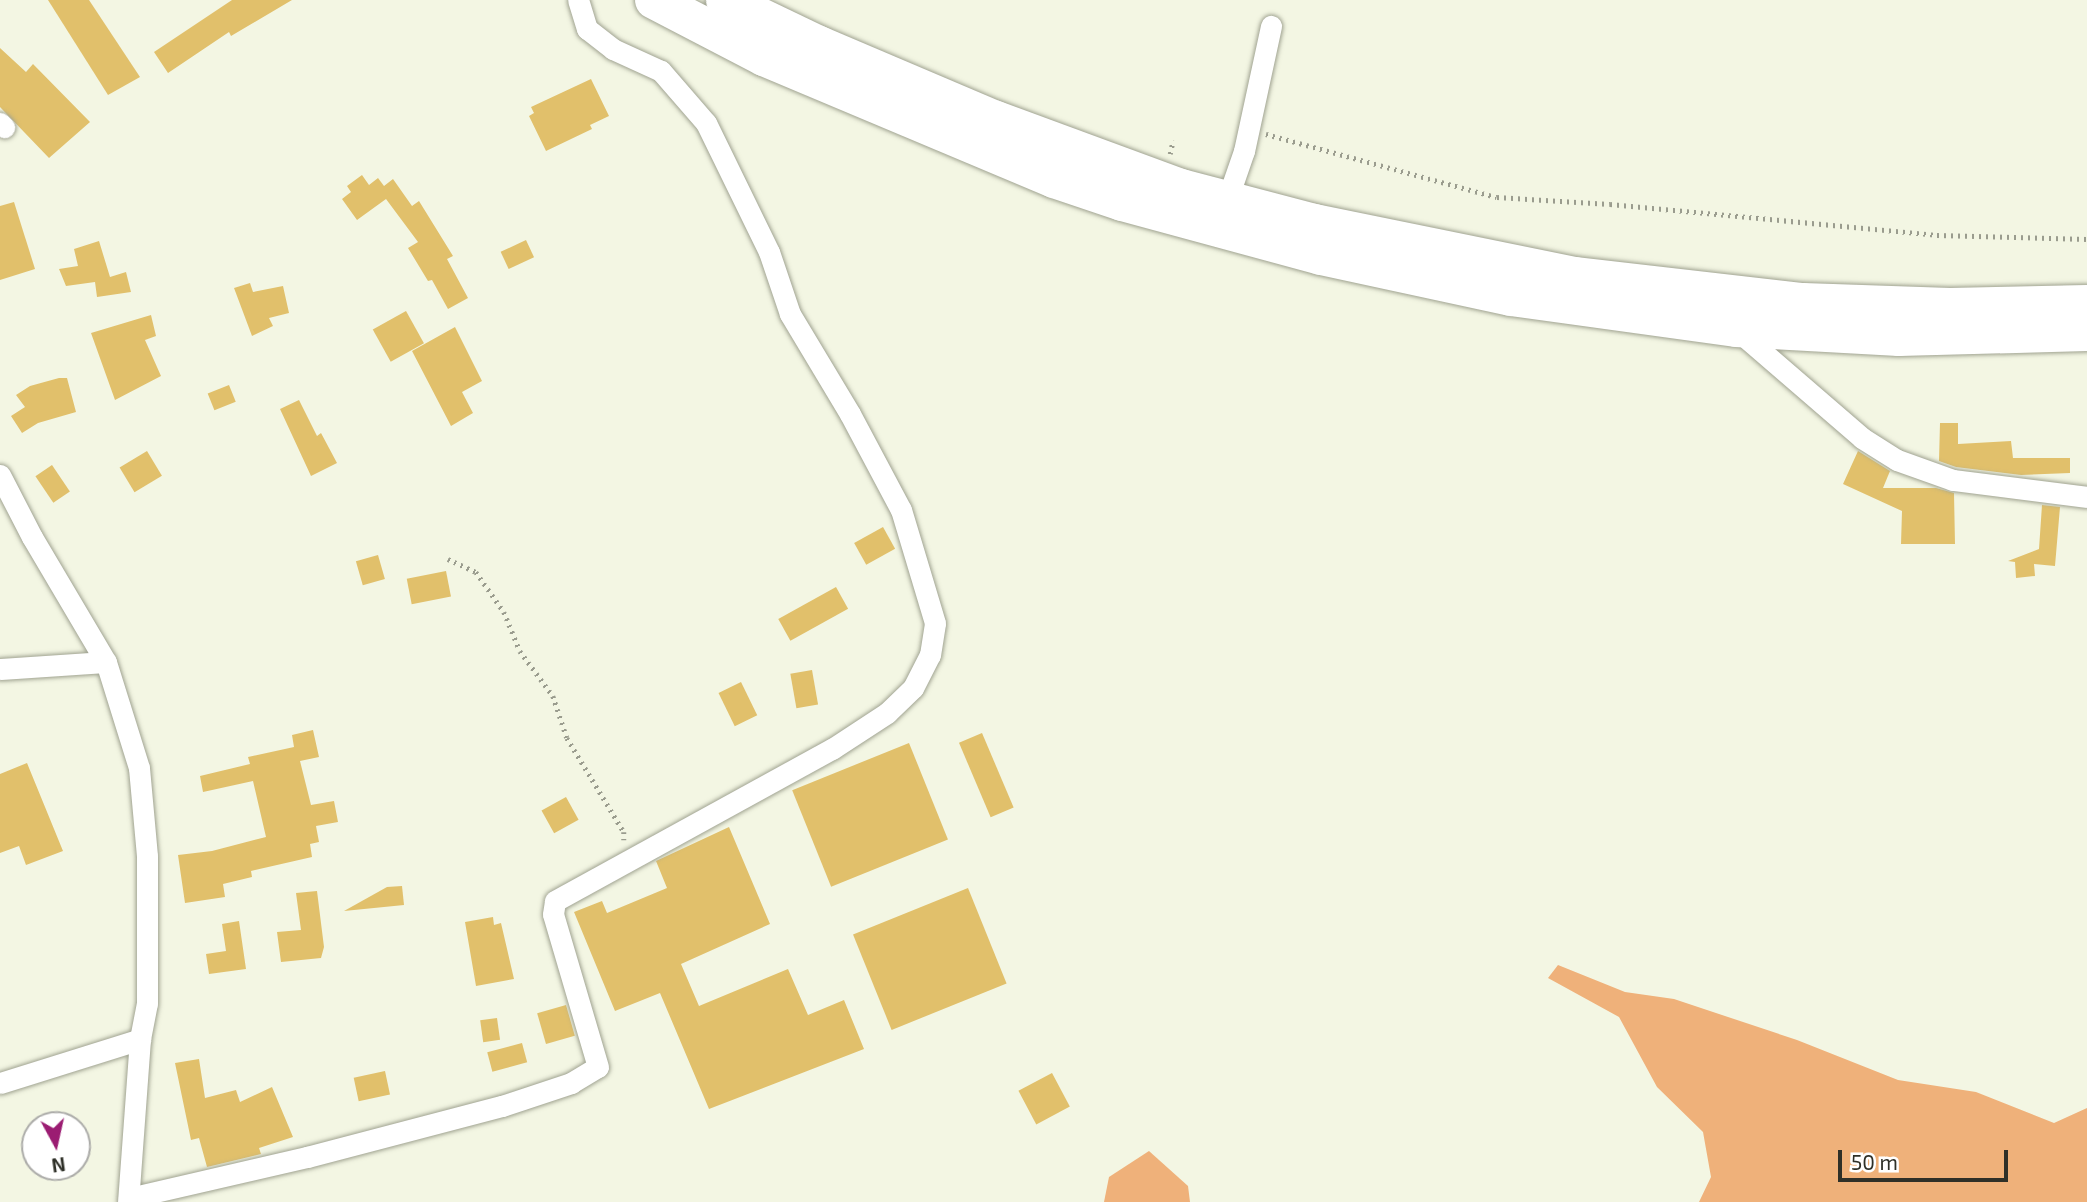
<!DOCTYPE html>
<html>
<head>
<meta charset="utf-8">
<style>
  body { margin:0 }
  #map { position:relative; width:2087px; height:1202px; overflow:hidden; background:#f3f6e3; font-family:"Exo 2",sans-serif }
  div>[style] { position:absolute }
  .green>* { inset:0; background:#efb17a }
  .building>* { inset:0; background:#e1c06b; transform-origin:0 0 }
  .path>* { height:4.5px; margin-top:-2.25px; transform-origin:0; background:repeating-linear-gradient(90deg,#9a9c8e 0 2px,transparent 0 7px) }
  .roads { filter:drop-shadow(0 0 2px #a0a391) drop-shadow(0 0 2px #a0a391) }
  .street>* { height:21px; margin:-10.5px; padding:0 10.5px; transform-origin:10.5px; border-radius:10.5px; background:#fff }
  .highway>* { height:38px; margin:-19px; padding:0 19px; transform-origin:19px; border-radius:19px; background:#fff }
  span { translate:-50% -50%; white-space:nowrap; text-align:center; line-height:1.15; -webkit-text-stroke:7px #fff; paint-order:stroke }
  .north { position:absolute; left:21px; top:1111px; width:70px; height:70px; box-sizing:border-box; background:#fff; border:2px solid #acaca9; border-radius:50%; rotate:172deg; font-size:19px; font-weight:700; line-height:28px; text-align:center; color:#2f3028 }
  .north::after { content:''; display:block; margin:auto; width:24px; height:32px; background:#9b1c72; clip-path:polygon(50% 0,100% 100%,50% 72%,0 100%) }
  .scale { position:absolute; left:1838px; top:1150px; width:170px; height:32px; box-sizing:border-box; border:4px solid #2f3028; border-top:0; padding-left:9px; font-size:21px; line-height:24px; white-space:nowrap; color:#2f3028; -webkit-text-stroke:5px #fff; paint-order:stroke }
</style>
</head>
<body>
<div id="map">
  <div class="green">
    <div style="clip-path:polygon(1558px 965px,1625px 992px,1674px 999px,1797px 1040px,1898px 1080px,1976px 1092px,2054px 1123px,2087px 1108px,2087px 1202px,1699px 1202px,1711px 1177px,1703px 1132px,1657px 1087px,1619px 1017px,1548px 978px)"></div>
    <div style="clip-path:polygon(1149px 1151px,1188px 1186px,1190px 1202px,1104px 1202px,1109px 1177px)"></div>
  </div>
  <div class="building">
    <div style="clip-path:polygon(48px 0,89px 0,140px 77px,108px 95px)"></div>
    <div style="clip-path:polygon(232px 0,292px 0,231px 36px,229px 32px,168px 73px,154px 52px)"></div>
    <div style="clip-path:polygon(0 48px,26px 72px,33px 64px,90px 122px,49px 158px,0 107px)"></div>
    <div style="clip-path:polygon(591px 79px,609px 116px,590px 125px,592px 129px,546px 151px,529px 116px,534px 113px,531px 107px)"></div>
    <div style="clip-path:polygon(362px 175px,369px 185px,378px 178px,384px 186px,393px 179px,412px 206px,419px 201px,453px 256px,447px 259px,468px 298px,448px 309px,432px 280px,428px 281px,408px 248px,418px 242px,386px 199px,357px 220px,342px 199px,351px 192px,347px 186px)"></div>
    <div style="clip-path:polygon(14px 202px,35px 269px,0 280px,0 206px)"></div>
    <div style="left:526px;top:240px;width:19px;height:28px;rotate:65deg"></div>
    <div style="clip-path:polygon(99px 241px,110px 277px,126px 272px,131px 292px,97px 297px,95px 282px,66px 286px,59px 269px,78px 266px,74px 249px)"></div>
    <div style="clip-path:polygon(250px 283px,253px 292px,283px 286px,289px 313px,269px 318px,273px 326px,252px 336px,234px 288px)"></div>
    <div style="left:406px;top:311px;width:37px;height:38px;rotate:61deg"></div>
    <div style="clip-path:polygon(151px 315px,156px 336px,145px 340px,161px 376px,115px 400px,91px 333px)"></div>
    <div style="clip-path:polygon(455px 327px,482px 381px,462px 392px,473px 413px,451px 426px,412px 351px)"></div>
    <div style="clip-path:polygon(59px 378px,67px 378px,76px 412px,38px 423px,22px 433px,11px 416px,25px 407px,16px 395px,30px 386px)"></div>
    <div style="left:229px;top:385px;width:18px;height:23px;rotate:68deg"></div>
    <div style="clip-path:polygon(299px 400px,317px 436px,321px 433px,337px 463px,311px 476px,280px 409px)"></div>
    <div style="clip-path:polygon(1940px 423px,1958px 423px,1958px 444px,2011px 441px,2013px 458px,2070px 458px,2070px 473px,2021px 475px,1956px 467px,1939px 461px)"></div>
    <div style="left:147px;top:451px;width:29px;height:32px;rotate:59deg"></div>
    <div style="clip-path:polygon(1858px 451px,1890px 471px,1883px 488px,1936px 488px,1954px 493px,1955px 544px,1901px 544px,1902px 511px,1843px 484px)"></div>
    <div style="left:52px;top:465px;width:32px;height:20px;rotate:56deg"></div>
    <div style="clip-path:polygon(2042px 505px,2060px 507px,2055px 566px,2034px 564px,2035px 576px,2016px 578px,2015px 562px,2008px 561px,2039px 549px)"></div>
    <div style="left:883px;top:527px;width:25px;height:33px;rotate:61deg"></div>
    <div style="left:378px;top:555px;width:25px;height:23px;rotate:74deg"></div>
    <div style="left:446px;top:571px;width:26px;height:40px;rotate:79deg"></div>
    <div style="left:836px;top:587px;width:25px;height:66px;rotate:61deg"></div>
    <div style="left:812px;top:670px;width:35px;height:22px;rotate:80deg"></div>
    <div style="left:741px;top:682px;width:37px;height:25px;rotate:64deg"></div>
    <div style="clip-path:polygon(313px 730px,319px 757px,300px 761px,311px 805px,334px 801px,338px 822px,316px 826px,319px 842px,310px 844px,312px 857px,251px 871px,252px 877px,223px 884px,225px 897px,185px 903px,178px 855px,212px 851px,266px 837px,253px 781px,203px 792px,200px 776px,250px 764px,248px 757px,294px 747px,292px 735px)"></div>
    <div style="left:982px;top:733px;width:81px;height:25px;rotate:67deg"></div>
    <div style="left:909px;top:743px;width:104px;height:126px;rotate:68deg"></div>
    <div style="clip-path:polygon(27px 763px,63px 851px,26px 865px,19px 846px,0 853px,0 774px)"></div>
    <div style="left:566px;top:797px;width:26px;height:28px;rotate:61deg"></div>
    <div style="clip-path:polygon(729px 827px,770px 924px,681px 964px,699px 1006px,788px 969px,808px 1015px,844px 1000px,864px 1049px,709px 1109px,660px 993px,615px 1011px,574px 912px,602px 901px,607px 913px,667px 888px,656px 861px)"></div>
    <div style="clip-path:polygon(402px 886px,404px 905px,344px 911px,387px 887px)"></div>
    <div style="left:968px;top:888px;width:103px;height:124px;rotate:68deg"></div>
    <div style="clip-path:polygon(317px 891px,324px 947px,321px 958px,281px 962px,277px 932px,301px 930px,296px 893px)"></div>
    <div style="clip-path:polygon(493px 917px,494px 925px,501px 923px,514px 979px,476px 986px,465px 922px)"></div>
    <div style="clip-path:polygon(239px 921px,246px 969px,209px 974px,206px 954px,226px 951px,222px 924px)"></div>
    <div style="left:566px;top:1005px;width:32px;height:30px;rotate:74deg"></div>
    <div style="left:497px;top:1018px;width:22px;height:17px;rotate:82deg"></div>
    <div style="left:522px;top:1043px;width:20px;height:36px;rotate:75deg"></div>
    <div style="clip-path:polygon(199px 1059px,205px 1098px,236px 1090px,240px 1102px,272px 1087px,293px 1137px,259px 1148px,261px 1154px,207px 1167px,199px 1138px,191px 1140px,175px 1063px)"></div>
    <div style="left:385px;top:1071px;width:24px;height:32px;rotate:78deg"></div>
    <div style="left:1052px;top:1073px;width:38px;height:38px;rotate:62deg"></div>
  </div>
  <div class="path">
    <div style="left:1266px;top:134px;width:239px;rotate:15.3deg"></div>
    <div style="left:1497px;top:197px;width:113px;rotate:3.5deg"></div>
    <div style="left:1610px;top:204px;width:328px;rotate:5.4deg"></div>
    <div style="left:1937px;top:235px;width:150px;rotate:1.5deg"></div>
    <div style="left:1170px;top:154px;width:14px;rotate:-78deg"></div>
    <div style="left:448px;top:559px;width:31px;rotate:25deg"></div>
    <div style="left:476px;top:572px;width:49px;rotate:55deg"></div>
    <div style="left:504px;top:612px;width:42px;rotate:67.7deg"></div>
    <div style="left:520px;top:651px;width:56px;rotate:53.7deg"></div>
    <div style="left:553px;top:696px;width:44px;rotate:71.6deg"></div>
    <div style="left:567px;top:738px;width:110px;rotate:58.8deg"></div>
    <div style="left:624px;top:832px;width:8px;rotate:90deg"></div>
  </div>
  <div class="roads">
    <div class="street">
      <div style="left:0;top:123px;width:6px;rotate:45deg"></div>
      <div style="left:1227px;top:200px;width:52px;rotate:-70.9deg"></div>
      <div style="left:1244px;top:151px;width:128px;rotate:-77.8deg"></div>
      <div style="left:1737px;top:330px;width:165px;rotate:40.8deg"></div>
      <div style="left:1862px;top:438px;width:41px;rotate:32.2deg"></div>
      <div style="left:1897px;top:460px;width:59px;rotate:19.7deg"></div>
      <div style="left:1953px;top:480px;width:135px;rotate:7.2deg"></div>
      <div style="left:0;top:475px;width:70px;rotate:62.7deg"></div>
      <div style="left:32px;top:537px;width:145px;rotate:59.4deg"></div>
      <div style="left:106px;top:662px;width:111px;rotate:72.7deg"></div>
      <div style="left:139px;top:768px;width:88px;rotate:84.8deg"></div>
      <div style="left:147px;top:856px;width:147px;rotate:90deg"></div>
      <div style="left:147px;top:1003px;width:37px;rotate:101deg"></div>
      <div style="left:140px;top:1039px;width:163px;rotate:94.2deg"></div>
      <div style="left:0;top:669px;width:106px;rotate:-3.8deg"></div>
      <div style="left:0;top:1083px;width:147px;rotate:-17.4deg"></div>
      <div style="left:129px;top:1198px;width:183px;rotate:-13deg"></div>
      <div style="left:307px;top:1157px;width:202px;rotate:-14.7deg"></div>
      <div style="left:502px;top:1106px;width:73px;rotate:-18.4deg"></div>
      <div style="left:571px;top:1083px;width:31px;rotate:-31deg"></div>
      <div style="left:598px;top:1067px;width:159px;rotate:-106.4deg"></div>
      <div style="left:553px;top:914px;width:13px;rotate:-81deg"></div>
      <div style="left:555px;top:901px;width:316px;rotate:-28.8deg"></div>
      <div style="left:832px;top:749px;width:66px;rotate:-33.2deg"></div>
      <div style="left:887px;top:713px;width:36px;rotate:-44deg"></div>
      <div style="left:913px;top:688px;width:37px;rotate:-63deg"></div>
      <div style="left:930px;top:655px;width:32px;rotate:-81deg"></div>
      <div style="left:935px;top:623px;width:118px;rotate:-106.7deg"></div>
      <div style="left:901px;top:510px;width:109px;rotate:-118deg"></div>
      <div style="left:850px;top:414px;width:117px;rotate:-121deg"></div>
      <div style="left:790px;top:314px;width:65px;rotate:-108.7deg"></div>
      <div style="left:769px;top:252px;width:144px;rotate:-116deg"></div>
      <div style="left:706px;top:123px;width:69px;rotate:-130.9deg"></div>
      <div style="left:661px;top:71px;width:53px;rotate:-155.4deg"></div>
      <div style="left:613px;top:49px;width:33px;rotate:-142deg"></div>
      <div style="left:587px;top:29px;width:30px;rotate:-107deg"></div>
    </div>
    <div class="highway">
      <div style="left:654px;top:0;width:124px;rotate:27.4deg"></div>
      <div style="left:764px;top:57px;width:315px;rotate:22.8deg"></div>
      <div style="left:1054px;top:179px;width:72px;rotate:18.7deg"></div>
      <div style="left:1122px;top:202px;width:206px;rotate:15.2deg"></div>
      <div style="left:1321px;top:256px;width:194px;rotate:12.2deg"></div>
      <div style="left:1511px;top:297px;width:227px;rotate:7.8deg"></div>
      <div style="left:1736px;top:328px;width:163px;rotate:3.2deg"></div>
      <div style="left:1899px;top:337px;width:188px;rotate:-1.5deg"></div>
      <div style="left:725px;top:0;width:104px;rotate:25.6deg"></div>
      <div style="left:819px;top:45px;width:192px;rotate:23deg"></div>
      <div style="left:996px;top:120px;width:197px;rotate:20.2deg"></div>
      <div style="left:1181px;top:188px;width:138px;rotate:14.7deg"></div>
      <div style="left:1314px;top:223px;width:265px;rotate:11.5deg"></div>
      <div style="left:1574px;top:276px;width:230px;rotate:6.5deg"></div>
      <div style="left:1803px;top:302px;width:147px;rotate:1.9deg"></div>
      <div style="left:1950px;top:307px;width:137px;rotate:-1.3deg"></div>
    </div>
  </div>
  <div class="north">N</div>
  <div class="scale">50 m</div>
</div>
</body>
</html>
